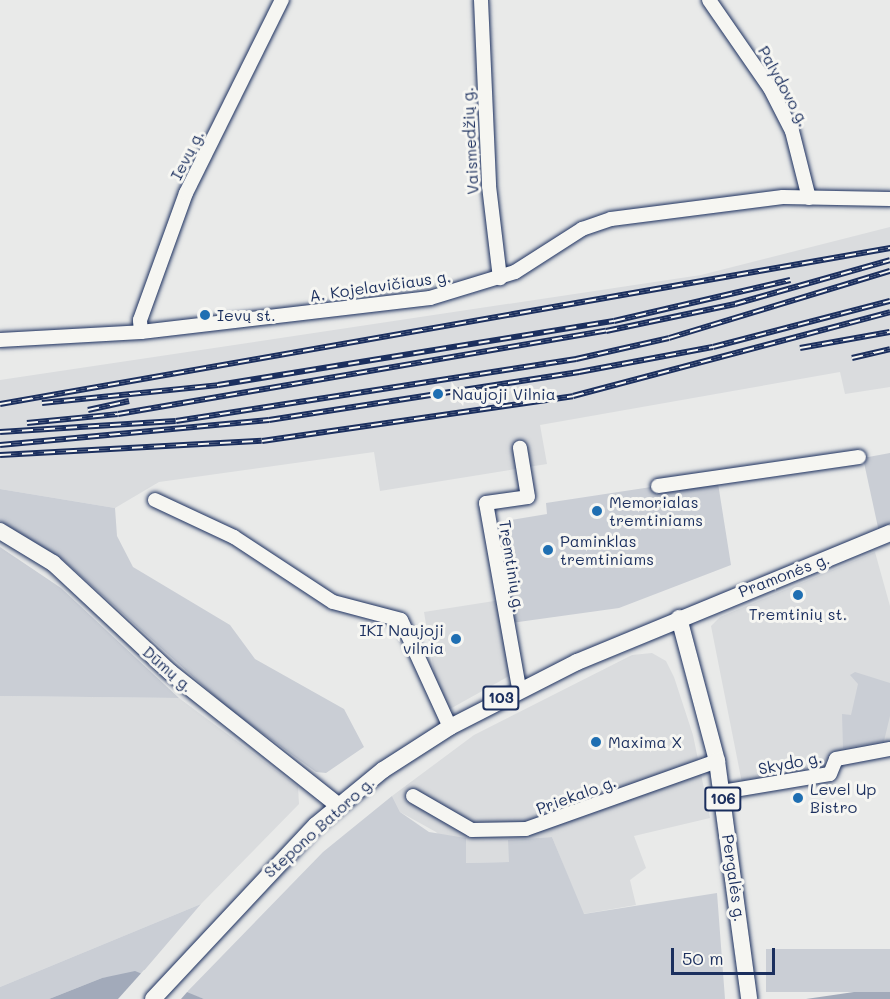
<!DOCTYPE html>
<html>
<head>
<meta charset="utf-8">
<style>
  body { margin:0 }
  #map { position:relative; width:890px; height:999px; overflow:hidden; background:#e9eae9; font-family:Mali,sans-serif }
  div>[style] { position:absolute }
  .built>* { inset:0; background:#dadcde }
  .green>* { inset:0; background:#caced5; transform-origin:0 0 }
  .water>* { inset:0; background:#a2aaba }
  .pier>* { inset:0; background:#e9eae9 }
  .roads { filter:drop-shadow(0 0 2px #1b2f5e) drop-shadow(0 0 2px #1b2f5e) }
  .minor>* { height:14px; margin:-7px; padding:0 7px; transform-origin:7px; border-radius:7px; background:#f6f6f2 }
  .major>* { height:16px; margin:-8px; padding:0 8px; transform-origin:8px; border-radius:8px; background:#f6f6f2 }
  .rail>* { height:6px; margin-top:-3px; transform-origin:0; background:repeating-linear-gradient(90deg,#f6f6f2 0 11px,#1b2f5e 0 22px); box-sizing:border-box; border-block:2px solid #1b2f5e }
  .dots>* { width:16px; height:16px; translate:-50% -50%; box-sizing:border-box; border:3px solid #f6f6f2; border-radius:50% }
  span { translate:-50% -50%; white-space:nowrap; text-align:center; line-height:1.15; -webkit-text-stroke:6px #f6f6f2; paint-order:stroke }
  .shield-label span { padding:2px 4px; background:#f6f6f2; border:2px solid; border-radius:4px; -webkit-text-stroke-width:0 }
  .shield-label { font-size:15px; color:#1b2f5e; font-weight:700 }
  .street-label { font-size:16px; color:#1b2f5e }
  .poi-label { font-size:16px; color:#1b2f5e }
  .left { translate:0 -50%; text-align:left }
  .right { translate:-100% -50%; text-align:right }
  .scale { position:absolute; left:671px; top:948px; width:104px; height:27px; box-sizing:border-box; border:3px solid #1b2f5e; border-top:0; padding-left:8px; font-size:18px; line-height:21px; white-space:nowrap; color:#1b2f5e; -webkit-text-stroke:4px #f6f6f2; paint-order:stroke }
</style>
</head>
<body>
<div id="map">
  <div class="built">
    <div style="clip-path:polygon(890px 227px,890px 387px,845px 394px,840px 372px,540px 425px,547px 464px,380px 491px,374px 452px,159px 482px,115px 508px,0 489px,0 380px,701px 275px)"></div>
    <div style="clip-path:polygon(875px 552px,890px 606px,890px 749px,847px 755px,834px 770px,743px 788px,711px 626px,720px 617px)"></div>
    <div style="clip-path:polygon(507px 599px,520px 670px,441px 714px,424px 612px)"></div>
    <div style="clip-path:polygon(652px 653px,666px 661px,674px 677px,693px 735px,710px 818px,634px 836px,646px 868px,630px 880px,636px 905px,583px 914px,552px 837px,509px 840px,509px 862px,465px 863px,436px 832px,400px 812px,392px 796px,474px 735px,632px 655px)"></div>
    <div style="clip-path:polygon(0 696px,179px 698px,298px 787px,299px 804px,201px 904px,0 987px)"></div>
  </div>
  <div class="green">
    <div style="clip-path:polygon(890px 453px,890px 527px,879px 532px,863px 458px)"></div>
    <div style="clip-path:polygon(717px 477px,731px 565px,619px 608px,511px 623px,493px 523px,547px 514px,546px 503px)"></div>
    <div style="clip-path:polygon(0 489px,115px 508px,117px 536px,133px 567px,230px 625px,255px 659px,344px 709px,364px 747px,326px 773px,316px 772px,229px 709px,62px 559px,0 521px)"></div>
    <div style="clip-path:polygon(0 547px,61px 588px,179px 698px,0 696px)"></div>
    <div style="clip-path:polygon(855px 672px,890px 683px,890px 716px,884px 741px,843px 748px,842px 714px,851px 715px,858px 684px,850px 675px)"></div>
    <div style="clip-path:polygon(392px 796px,400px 812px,429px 832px,466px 838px,466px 863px,509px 862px,508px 840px,552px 837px,584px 914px,717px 893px,725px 999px,204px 999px,186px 993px,323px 852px)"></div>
    <div style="clip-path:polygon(201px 904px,142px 973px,102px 978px,49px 999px,0 999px,0 987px)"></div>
    <div style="left:890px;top:949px;width:43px;height:124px;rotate:90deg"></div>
  </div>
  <div class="water">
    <div style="clip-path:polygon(135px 971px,204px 999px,49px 999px,102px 978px)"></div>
    <div style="clip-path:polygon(854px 992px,890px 992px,890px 999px,806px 999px)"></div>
  </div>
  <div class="pier">
    <div style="clip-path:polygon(144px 970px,188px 991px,181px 999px,118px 999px)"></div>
  </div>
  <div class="roads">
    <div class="minor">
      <div style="left:481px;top:0;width:186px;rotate:87.5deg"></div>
      <div style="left:489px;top:186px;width:93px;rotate:83.2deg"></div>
      <div style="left:709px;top:0;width:107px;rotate:55.3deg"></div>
      <div style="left:770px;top:88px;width:48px;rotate:62.9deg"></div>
      <div style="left:792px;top:131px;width:69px;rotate:75.8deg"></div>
      <div style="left:141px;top:332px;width:12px;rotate:-95deg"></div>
      <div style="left:140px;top:320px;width:135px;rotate:-70.1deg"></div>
      <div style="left:186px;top:193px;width:216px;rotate:-63.6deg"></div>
      <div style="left:0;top:340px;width:141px;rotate:-3.2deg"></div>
      <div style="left:141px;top:332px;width:291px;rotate:-6.7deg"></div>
      <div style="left:430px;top:298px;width:89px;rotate:-17deg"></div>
      <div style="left:515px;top:272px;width:80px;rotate:-32.7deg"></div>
      <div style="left:582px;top:229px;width:31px;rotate:-19deg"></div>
      <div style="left:611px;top:219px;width:173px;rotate:-7.3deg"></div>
      <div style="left:783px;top:197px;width:107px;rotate:1.1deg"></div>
      <div style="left:658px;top:486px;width:203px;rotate:-8.2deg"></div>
      <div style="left:155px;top:500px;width:87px;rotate:25.1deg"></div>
      <div style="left:234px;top:537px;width:118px;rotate:33.3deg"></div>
      <div style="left:333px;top:602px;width:70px;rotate:14.8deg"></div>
      <div style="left:401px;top:620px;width:118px;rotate:65.4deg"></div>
      <div style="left:519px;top:688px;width:188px;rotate:-100.1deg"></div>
      <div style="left:486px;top:503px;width:42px;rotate:-8.1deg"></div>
      <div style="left:528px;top:497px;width:50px;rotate:-99.3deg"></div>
      <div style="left:722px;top:792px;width:109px;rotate:-9.5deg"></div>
      <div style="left:830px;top:774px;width:16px;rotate:-68deg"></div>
      <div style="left:836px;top:759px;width:55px;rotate:-10.5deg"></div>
      <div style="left:413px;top:796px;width:68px;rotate:30deg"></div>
      <div style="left:472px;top:830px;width:54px;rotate:-1.1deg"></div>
      <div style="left:526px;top:829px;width:203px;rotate:-19.6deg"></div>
    </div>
    <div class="major">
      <div style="left:0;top:531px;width:62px;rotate:31.1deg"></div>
      <div style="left:53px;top:563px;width:160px;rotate:43deg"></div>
      <div style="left:170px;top:672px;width:214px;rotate:38.4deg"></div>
      <div style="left:679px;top:618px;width:148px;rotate:75.1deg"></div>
      <div style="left:717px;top:761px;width:240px;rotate:82.3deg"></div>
      <div style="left:153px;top:999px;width:238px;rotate:-46.9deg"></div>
      <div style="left:316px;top:825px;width:87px;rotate:-39.4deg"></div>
      <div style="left:383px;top:770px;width:80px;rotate:-32.7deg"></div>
      <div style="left:450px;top:727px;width:143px;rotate:-27.1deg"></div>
      <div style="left:577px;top:662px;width:339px;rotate:-22.4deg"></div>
    </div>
  </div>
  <div class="rail">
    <div style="left:800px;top:348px;width:91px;rotate:-10.1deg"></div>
    <div style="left:852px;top:358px;width:39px;rotate:-13deg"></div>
    <div style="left:42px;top:403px;width:177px;rotate:-5.8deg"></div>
    <div style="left:218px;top:385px;width:401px;rotate:-9.2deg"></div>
    <div style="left:614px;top:321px;width:181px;rotate:-13.1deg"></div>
    <div style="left:0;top:404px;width:904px;rotate:-9.94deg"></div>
    <div style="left:88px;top:410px;width:42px;rotate:-12.4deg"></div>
    <div style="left:27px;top:423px;width:91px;rotate:-5.6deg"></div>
    <div style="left:118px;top:414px;width:495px;rotate:-9.7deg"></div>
    <div style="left:606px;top:331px;width:132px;rotate:-11.8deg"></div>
    <div style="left:735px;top:304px;width:161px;rotate:-15.8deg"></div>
    <div style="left:0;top:432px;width:176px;rotate:-3.6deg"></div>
    <div style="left:176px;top:421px;width:405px;rotate:-8.8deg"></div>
    <div style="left:576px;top:359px;width:95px;rotate:-12.7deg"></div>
    <div style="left:669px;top:338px;width:231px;rotate:-16.9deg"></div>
    <div style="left:0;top:445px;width:270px;rotate:-5.3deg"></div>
    <div style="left:269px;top:420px;width:314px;rotate:-8.8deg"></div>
    <div style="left:579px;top:372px;width:136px;rotate:-10.6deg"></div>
    <div style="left:713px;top:347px;width:183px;rotate:-14.6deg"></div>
    <div style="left:0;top:455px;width:262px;rotate:-3.1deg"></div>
    <div style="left:262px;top:441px;width:314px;rotate:-8.2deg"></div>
    <div style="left:573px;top:396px;width:328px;rotate:-14.8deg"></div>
  </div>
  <div class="dots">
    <div style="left:205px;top:315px;background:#1f6fb2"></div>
    <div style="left:438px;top:394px;background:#1f6fb2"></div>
    <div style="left:597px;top:511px;background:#1f6fb2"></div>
    <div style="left:548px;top:550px;background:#1f6fb2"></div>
    <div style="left:798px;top:595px;background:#1f6fb2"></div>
    <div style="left:456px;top:639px;background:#1f6fb2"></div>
    <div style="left:596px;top:742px;background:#1f6fb2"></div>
    <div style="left:798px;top:798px;background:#1f6fb2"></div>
  </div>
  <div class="shield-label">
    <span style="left:501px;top:698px">103</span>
    <span style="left:723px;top:799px">106</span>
  </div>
  <div class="street-label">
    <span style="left:784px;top:86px;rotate:61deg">Palydovo g.</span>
    <span style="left:470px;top:141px;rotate:-93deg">Vaismedžių g.</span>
    <span style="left:187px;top:155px;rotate:-63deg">Ievų g.</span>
    <span style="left:380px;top:286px;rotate:-8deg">A. Kojelavičiaus g.</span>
    <span style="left:512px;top:566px;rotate:81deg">Tremtinių g.</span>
    <span style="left:784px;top:575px;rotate:-21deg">Pramonės g.</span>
    <span style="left:168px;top:669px;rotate:41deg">Dūmų g.</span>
    <span style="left:790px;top:763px;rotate:-11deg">Skydo g.</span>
    <span style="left:576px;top:795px;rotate:-20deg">Priekalo g.</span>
    <span style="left:319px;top:827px;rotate:-42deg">Stepono Batoro g.</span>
    <span style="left:734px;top:878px;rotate:82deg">Pergalės g.</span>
  </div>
  <div class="poi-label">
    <span class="left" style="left:217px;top:315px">Ievų st.</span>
    <span class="left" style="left:452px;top:394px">Naujoji Vilnia</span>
    <span class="left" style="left:609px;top:511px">Memorialas<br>tremtiniams</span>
    <span class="left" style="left:560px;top:550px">Paminklas<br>tremtiniams</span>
    <span style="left:798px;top:614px">Tremtinių st.</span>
    <span class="right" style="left:444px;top:639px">IKI Naujoji<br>vilnia</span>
    <span class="left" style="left:608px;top:742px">Maxima X</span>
    <span class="left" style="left:810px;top:798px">Level Up<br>Bistro</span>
  </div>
  <div class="scale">50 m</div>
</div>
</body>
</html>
